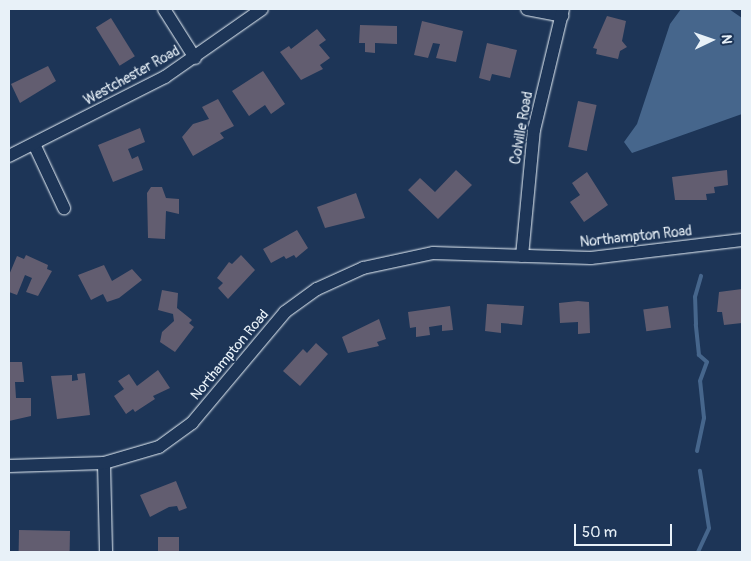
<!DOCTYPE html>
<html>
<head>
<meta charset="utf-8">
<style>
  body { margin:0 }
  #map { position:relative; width:751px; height:561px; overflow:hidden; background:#1d3557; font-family:Pangolin,sans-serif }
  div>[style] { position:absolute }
  .water>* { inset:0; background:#46668c }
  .stream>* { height:4px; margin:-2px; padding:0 2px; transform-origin:2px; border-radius:2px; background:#46668c }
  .building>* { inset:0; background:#625d70; transform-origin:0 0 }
  .roads { filter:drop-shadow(0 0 1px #e8f1f8) drop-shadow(0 0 1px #e8f1f8) }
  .minor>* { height:12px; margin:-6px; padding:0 6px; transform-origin:6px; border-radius:6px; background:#1d3557 }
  span { translate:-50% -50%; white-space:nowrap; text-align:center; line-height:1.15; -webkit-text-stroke:4px #1d3557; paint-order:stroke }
  .street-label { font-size:14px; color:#e8f1f8 }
  .frame { position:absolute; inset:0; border:10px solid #e8f1f8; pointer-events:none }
  .north { position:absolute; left:686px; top:15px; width:50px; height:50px; -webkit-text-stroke:4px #1d3557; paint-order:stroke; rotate:87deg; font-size:14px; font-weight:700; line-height:20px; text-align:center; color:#e8f1f8 }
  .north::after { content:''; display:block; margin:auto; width:18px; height:22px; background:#e8f1f8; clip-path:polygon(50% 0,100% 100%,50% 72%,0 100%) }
  .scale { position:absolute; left:574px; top:524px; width:98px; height:22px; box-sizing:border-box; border:2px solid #e8f1f8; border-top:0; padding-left:6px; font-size:15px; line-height:18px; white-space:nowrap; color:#e8f1f8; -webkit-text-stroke:4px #1d3557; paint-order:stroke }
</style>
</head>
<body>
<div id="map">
  <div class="water">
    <div style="clip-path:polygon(681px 9px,729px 9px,742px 18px,742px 114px,632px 153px,624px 142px,637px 124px,670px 24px)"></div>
  </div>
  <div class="stream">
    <div style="left:697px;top:451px;width:34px;rotate:-78deg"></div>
    <div style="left:704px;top:418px;width:37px;rotate:-96deg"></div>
    <div style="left:700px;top:381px;width:20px;rotate:-70deg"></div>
    <div style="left:707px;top:362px;width:11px;rotate:-139deg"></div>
    <div style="left:699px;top:355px;width:31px;rotate:-96deg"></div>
    <div style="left:696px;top:324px;width:27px;rotate:-92deg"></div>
    <div style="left:695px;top:297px;width:22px;rotate:-74deg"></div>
    <div style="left:698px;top:552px;width:26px;rotate:-65deg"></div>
    <div style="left:709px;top:528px;width:58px;rotate:-99deg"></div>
  </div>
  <div class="building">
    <div style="clip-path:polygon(607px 16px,626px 21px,622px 41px,627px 47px,620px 51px,618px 59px,596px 54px,597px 49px,593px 48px)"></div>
    <div style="left:111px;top:18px;width:45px;height:18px;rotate:58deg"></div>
    <div style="clip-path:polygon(422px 21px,463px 31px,456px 62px,436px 58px,440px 44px,433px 43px,428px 58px,414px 55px)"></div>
    <div style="clip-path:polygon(360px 25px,397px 26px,397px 44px,375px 43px,375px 53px,365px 52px,365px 43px,359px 43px)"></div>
    <div style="clip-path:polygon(317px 29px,326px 40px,319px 45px,330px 58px,320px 65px,323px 69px,301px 80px,280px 52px,289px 46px,291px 49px)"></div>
    <div style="clip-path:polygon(487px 43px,517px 50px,510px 78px,492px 74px,490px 81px,479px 78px)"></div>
    <div style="clip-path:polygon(48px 66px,56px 81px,20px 103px,11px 84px)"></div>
    <div style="clip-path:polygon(263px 71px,285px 104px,271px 114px,265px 105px,249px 116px,232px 91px)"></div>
    <div style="clip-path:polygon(218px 99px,234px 126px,220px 133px,224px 138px,193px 156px,182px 137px,193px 124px,209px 119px,202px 107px)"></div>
    <div style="left:578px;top:101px;width:19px;height:47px;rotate:12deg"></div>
    <div style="clip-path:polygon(140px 128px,145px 142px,128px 149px,132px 159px,138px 156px,143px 170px,113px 182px,98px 145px)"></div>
    <div style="clip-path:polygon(456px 170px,472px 185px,438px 219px,408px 190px,420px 178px,435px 192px)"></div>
    <div style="clip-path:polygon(727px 170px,728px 185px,714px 187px,715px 193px,706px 194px,707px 200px,675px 200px,672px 177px)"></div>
    <div style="clip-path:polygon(587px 172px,608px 205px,584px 222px,570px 202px,580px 195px,572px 183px)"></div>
    <div style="clip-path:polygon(151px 187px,162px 187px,166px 198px,179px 199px,179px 214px,166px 211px,165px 239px,148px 238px,147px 193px)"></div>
    <div style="clip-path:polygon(356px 193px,365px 218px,325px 228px,317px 207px)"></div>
    <div style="clip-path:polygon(297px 230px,308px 248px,296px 258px,294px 255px,286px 259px,284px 256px,271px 263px,263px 249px)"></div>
    <div style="clip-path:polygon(26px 255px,48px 265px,47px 269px,52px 271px,38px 296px,26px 292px,32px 278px,25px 275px,17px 295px,9px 292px,9px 275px,17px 256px,24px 259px)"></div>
    <div style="clip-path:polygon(241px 255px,255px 270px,228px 299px,218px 288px,223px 283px,217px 278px,229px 262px,232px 264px)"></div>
    <div style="clip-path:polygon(104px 265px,112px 281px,132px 269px,142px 280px,119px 298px,107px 302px,103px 294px,91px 300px,78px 275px)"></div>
    <div style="clip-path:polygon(742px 289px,742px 323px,724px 325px,722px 312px,717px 312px,719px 292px)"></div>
    <div style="clip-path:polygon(162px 290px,178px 293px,177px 308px,192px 320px,189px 323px,194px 327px,175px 352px,160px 342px,162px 332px,174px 321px,173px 314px,158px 310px)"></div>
    <div style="clip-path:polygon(578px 301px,589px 302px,590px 333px,578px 334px,578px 322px,560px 323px,559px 303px)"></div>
    <div style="clip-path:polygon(487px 304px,524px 306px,522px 325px,501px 323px,501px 333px,485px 331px)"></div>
    <div style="clip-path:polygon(450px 306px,453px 330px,442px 331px,442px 325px,429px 327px,430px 335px,416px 337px,416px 327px,410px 328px,408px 312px)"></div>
    <div style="left:668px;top:306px;width:22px;height:25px;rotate:82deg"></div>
    <div style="clip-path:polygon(379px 319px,386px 339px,377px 342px,379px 346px,348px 353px,342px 337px)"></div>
    <div style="clip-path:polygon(316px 343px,328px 354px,300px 386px,283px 371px,303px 349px,307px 353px)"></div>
    <div style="clip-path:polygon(10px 362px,22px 362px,24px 382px,15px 382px,16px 398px,31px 398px,31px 416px,9px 421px)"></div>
    <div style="clip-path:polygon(158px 370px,170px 388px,153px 396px,155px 399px,135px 412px,133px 409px,126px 414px,114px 396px,124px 389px,118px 381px,129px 374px,137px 386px)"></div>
    <div style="clip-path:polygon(85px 373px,90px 415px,57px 419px,51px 376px,72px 375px,72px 381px,78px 380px,77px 374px)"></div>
    <div style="clip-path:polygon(176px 481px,187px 508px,179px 511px,177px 506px,169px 507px,150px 517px,140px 495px)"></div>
    <div style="left:19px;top:530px;width:51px;height:22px;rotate:1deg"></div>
    <div style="left:179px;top:537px;width:15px;height:21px;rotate:90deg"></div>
  </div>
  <div class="roads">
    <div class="minor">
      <div style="left:164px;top:9px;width:58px;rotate:57.7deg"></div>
      <div style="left:527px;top:9px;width:36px;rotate:11deg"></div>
      <div style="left:34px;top:144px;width:71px;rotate:64.9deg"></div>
      <div style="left:9px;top:156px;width:175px;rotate:-26.9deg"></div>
      <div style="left:165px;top:77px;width:118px;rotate:-35deg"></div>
      <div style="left:522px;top:256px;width:127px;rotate:-84.6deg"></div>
      <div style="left:534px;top:130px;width:124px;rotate:-76.5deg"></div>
      <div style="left:104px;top:463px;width:89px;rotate:88.7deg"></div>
      <div style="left:9px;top:466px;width:95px;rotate:-1.8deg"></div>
      <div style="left:104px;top:463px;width:57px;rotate:-16.2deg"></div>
      <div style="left:159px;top:447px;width:41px;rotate:-36deg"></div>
      <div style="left:192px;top:423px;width:145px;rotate:-50deg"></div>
      <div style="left:285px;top:312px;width:39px;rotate:-36deg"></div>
      <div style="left:317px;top:289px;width:51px;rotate:-24.5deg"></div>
      <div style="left:363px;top:268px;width:72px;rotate:-12.1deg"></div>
      <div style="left:433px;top:253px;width:158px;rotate:1.8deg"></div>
      <div style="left:591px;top:258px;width:152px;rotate:-6.8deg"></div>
    </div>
  </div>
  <div class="street-label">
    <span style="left:132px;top:76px;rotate:-29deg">Westchester Road</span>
    <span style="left:522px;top:128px;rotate:-80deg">Colville Road</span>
    <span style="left:636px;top:237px;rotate:-6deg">Northampton Road</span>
    <span style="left:230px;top:355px;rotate:-50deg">Northampton Road</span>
  </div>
  <div class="frame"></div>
  <div class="north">N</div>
  <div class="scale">50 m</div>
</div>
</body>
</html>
